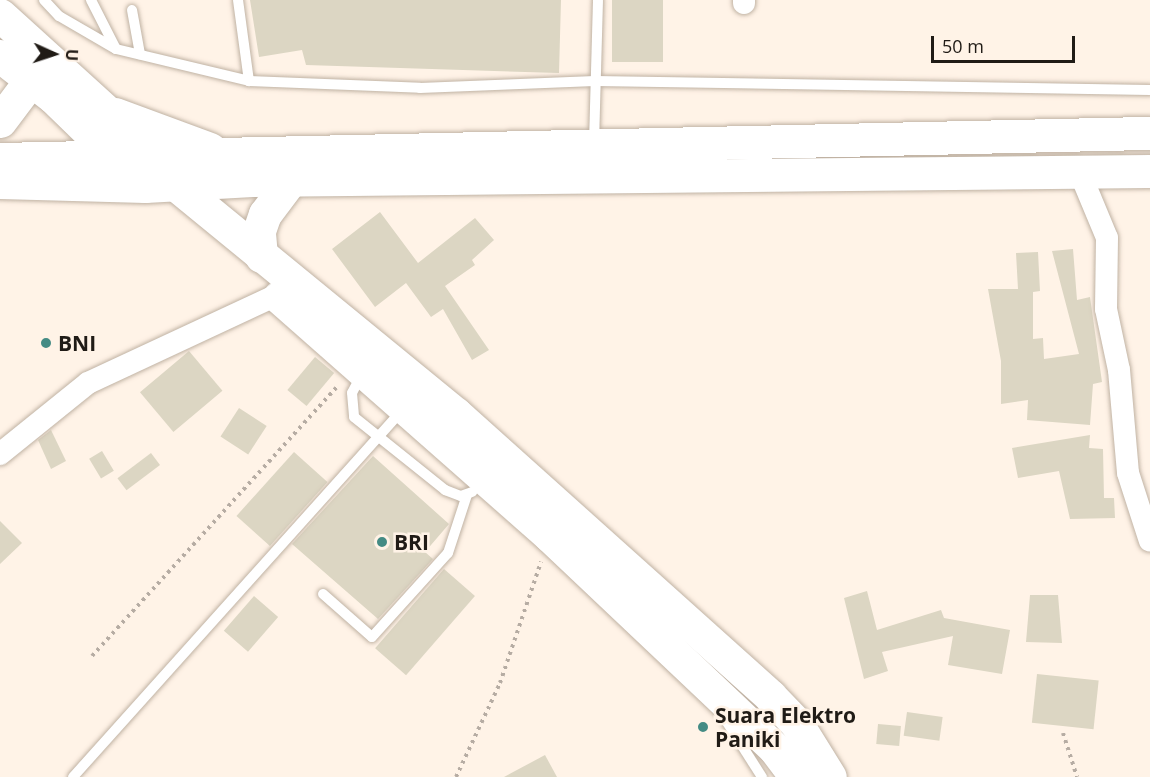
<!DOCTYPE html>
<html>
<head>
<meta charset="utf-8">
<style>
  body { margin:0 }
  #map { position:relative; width:1150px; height:777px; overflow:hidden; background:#fff3e7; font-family:"Open Sans",sans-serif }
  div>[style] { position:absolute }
  .building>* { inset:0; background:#dcd6c3; transform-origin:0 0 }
  .path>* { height:4px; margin-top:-2px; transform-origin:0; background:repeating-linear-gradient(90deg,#b6aca3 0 3px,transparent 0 7.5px) }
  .roads { filter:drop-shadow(0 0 2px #c0b2a3) drop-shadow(0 0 2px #c0b2a3) }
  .lane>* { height:10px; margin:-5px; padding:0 5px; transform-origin:5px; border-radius:5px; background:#fff }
  .street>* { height:22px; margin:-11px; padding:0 11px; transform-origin:11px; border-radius:11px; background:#fff }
  .highway>* { height:33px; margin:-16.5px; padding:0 16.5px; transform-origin:16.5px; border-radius:16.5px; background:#fff }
  .dots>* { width:16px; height:16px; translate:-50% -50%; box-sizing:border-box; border:3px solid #fff3e7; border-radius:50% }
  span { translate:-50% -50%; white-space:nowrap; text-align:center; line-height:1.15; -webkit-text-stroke:5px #fff3e7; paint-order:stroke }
  .poi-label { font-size:21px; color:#201b16; font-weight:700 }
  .left { translate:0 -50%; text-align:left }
  .north { position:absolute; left:24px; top:24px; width:60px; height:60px; -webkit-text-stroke:4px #fff3e7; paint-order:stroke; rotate:93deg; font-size:16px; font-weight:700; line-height:24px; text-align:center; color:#201b16 }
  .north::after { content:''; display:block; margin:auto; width:21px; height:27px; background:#201b16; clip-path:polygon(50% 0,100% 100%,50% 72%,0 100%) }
  .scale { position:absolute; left:931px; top:36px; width:144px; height:27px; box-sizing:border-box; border:3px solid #201b16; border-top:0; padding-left:8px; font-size:18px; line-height:21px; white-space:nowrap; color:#201b16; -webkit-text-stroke:4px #fff3e7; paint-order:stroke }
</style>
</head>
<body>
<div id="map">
  <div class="building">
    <div style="clip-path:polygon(250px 0,561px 0,559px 73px,306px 65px,302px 50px,259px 57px)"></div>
    <div style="left:612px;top:0;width:51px;height:62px"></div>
    <div style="clip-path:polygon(380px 212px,418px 263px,475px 218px,494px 240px,472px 260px,475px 265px,445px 286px,489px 350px,472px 360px,443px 309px,431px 317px,406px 283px,375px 307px,332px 249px)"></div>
    <div style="clip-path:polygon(1073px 249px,1077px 300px,1090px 297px,1102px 382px,1093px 384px,1090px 425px,1027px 420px,1028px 400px,1001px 404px,1001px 361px,988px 289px,1018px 289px,1016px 253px,1038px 252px,1040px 291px,1033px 292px,1033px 339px,1043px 338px,1044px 359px,1079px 354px,1052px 251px)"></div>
    <div style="left:189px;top:351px;width:52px;height:64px;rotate:50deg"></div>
    <div style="left:315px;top:357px;width:25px;height:43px;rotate:40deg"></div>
    <div style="left:239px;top:408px;width:33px;height:34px;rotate:33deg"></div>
    <div style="clip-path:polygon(51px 430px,66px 461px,51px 469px,38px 440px)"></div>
    <div style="clip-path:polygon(1090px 435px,1089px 448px,1103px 449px,1104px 498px,1114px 498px,1115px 518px,1070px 519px,1059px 471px,1018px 478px,1012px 448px)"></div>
    <div style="left:102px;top:451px;width:23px;height:15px;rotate:59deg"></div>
    <div style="left:294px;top:452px;width:45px;height:86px;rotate:42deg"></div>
    <div style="left:151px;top:453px;width:15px;height:42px;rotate:53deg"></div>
    <div style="clip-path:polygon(373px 456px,449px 524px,425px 552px,433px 559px,378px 619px,292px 544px)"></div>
    <div style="clip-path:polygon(0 521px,22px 543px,0 564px)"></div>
    <div style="left:444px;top:569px;width:41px;height:105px;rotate:41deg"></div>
    <div style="clip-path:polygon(867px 591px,877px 630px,941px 610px,944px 618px,1010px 630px,1002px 674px,948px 665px,953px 636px,882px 652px,888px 671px,864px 679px,844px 598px)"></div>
    <div style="clip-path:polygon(1030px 595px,1058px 595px,1062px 643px,1026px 642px)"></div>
    <div style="left:254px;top:596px;width:32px;height:46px;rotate:41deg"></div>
    <div style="left:1037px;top:674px;width:62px;height:49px;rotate:6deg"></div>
    <div style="left:907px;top:712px;width:36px;height:24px;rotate:8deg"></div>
    <div style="left:878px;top:724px;width:23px;height:20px;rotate:5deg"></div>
    <div style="clip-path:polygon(545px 755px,557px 777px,504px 777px)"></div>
  </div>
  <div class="path">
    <div style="left:92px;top:656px;width:367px;rotate:-47.7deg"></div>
    <div style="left:1063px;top:733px;width:46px;rotate:72.3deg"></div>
    <div style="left:456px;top:777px;width:104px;rotate:-64.9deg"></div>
    <div style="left:500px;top:683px;width:128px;rotate:-71.3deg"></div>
  </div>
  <div class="roads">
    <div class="lane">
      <div style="left:44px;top:0;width:22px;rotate:47deg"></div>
      <div style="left:59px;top:16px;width:66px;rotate:30.1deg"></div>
      <div style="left:91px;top:0;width:55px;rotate:63deg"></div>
      <div style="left:116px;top:49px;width:137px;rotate:13.5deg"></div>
      <div style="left:249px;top:81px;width:171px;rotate:2.3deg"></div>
      <div style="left:420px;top:88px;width:175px;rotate:-2.3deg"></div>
      <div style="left:595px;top:81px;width:555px;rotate:0.93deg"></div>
      <div style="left:238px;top:0;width:82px;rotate:82.3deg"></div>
      <div style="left:132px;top:10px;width:45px;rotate:79.7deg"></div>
      <div style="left:594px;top:143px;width:143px;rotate:-88.4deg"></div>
      <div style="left:362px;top:374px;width:21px;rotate:118deg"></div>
      <div style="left:352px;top:393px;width:24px;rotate:85deg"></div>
      <div style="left:354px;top:417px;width:117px;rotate:38.7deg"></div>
      <div style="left:445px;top:490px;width:17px;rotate:21deg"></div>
      <div style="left:461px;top:496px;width:12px;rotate:-20deg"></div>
      <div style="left:323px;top:594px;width:65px;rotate:41.3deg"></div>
      <div style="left:372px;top:637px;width:113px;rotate:-47.9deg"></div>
      <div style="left:448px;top:553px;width:61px;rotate:-71.9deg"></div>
      <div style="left:725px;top:719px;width:69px;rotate:57.5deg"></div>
      <div style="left:73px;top:777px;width:494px;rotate:-48.1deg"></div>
    </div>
    <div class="street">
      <div style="left:744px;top:3px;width:3px;rotate:-90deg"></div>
      <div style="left:1080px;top:173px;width:70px;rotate:67.4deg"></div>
      <div style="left:1107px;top:238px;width:71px;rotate:90.8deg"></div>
      <div style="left:1106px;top:309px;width:62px;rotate:78deg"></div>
      <div style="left:1119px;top:370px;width:103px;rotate:85deg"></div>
      <div style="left:1128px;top:473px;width:71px;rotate:72.1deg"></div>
      <div style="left:0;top:454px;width:113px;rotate:-38.9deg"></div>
      <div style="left:88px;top:383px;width:208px;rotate:-25deg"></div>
    </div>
    <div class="highway">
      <div style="left:0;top:15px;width:144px;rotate:42.2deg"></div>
      <div style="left:107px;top:112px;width:99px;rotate:46.6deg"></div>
      <div style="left:175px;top:184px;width:363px;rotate:39.3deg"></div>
      <div style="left:456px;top:414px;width:422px;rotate:41.9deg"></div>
      <div style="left:770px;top:696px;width:39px;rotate:46deg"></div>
      <div style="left:797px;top:724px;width:62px;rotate:58.1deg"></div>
      <div style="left:0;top:56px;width:67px;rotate:37.7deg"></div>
      <div style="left:53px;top:97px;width:95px;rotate:44.1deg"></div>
      <div style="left:115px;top:114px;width:101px;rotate:20.2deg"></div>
      <div style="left:0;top:121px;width:50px;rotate:-53.1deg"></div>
      <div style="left:0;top:159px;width:1150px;rotate:-1.3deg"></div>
      <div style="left:0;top:182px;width:145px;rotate:1.6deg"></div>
      <div style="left:145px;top:186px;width:107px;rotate:-3.2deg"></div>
      <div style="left:252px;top:180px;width:898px;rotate:-0.57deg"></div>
      <div style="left:261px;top:256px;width:25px;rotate:-95deg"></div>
      <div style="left:259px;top:231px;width:18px;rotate:-71deg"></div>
      <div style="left:265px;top:214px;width:39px;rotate:-53deg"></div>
      <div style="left:279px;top:297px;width:360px;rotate:41.4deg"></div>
      <div style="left:549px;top:535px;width:311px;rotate:43.4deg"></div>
      <div style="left:775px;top:749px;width:35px;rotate:53deg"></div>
    </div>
  </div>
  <div class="dots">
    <div style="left:46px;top:343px;background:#448b84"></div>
    <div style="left:382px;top:542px;background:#448b84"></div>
    <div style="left:703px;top:727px;background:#448b84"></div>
  </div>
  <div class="poi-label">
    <span class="left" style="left:58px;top:343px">BNI</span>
    <span class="left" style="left:394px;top:542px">BRI</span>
    <span class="left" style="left:715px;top:727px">Suara Elektro<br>Paniki</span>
  </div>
  <div class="north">U</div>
  <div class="scale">50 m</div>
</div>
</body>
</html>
